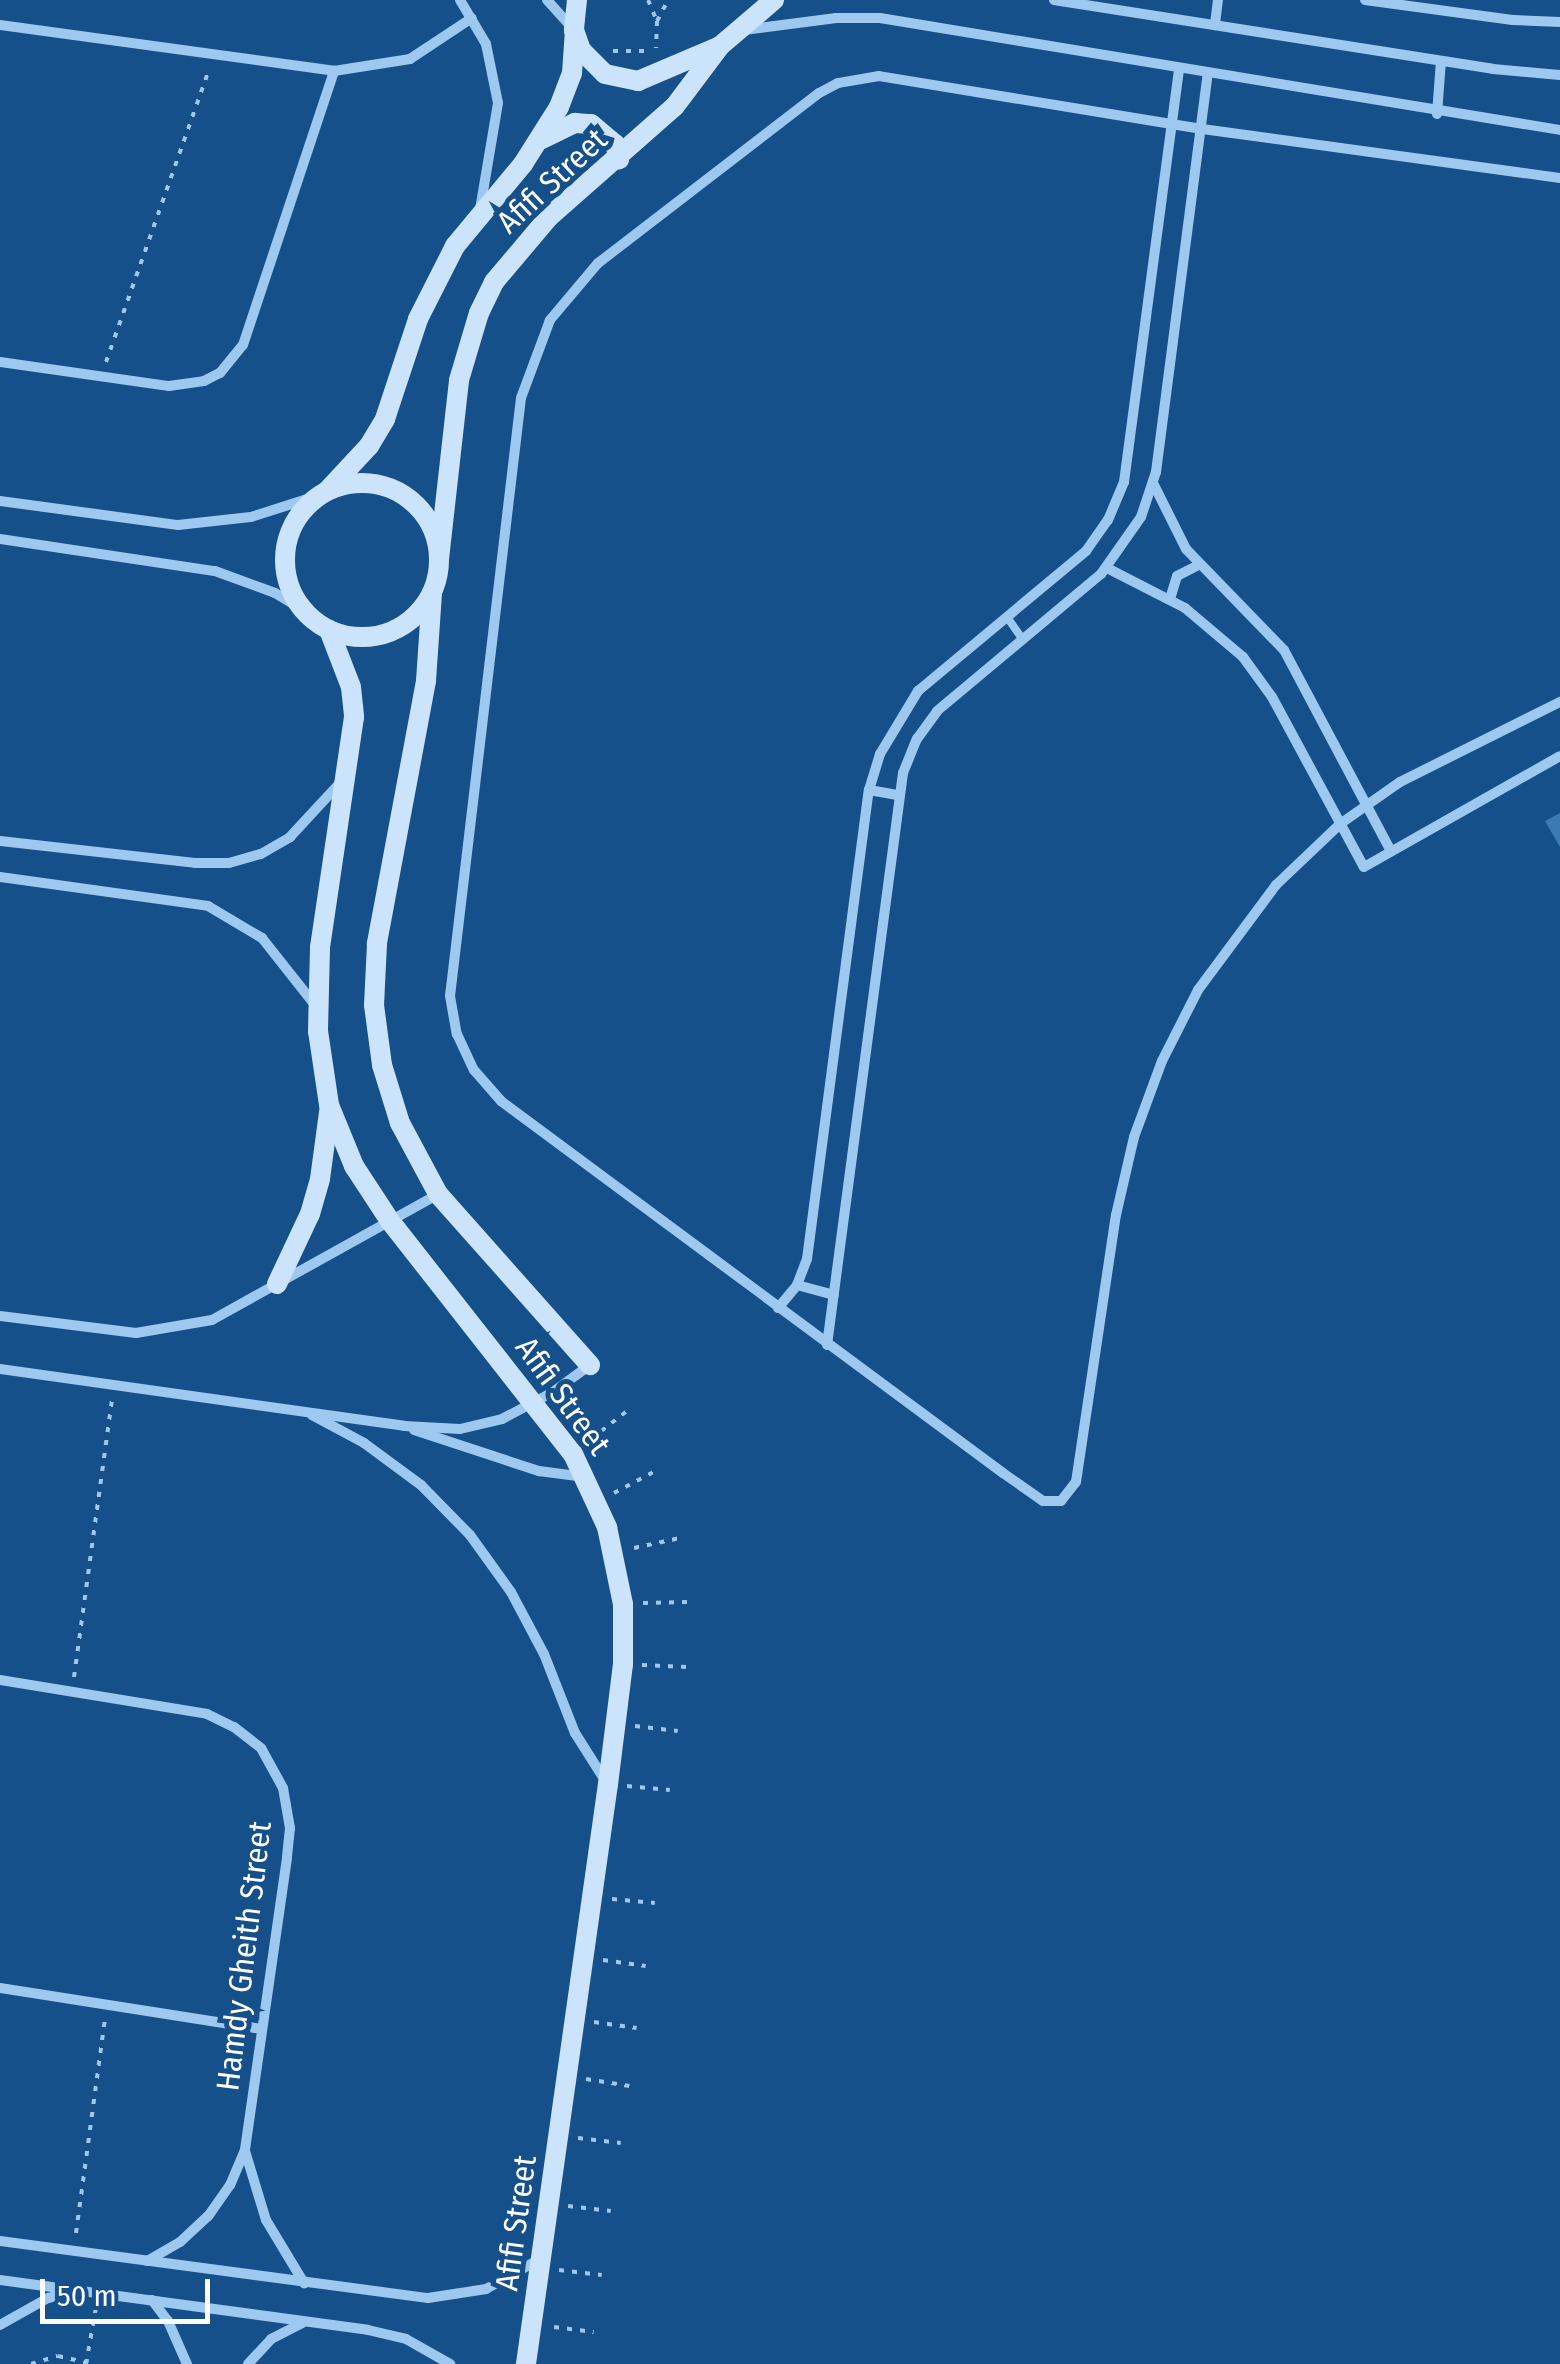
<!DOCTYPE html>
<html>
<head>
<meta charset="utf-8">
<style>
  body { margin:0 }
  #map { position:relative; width:1560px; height:2364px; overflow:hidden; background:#15508a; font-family:"Fira Sans Condensed",sans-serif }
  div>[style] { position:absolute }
  .building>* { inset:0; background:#3d7ab3 }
  .path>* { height:4px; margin-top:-2px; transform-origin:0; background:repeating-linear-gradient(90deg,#9dc8ef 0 5px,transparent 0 13px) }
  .lane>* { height:8px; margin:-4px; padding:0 4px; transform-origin:4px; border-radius:4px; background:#9dc8ef }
  .street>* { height:10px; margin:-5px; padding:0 5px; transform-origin:5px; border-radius:5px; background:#9dc8ef }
  .secondary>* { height:20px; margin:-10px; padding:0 10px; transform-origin:10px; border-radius:10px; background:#cbe3fb }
  .secondary>.ring { margin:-10px; padding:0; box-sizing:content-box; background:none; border:20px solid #cbe3fb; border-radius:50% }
  span { translate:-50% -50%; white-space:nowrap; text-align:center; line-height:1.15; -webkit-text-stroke:10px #15508a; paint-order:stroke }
  .street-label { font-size:32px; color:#fff }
  .scale { position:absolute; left:40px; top:2279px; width:170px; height:45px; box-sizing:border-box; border:5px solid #fff; border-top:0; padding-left:12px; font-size:30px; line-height:35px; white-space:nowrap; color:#fff; -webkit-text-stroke:8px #15508a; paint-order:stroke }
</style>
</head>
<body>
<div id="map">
  <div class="building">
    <div style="clip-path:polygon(1560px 813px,1560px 847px,1545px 821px)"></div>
  </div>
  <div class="path">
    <div style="left:648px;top:0;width:23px;rotate:67deg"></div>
    <div style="left:657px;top:21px;width:27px;rotate:92deg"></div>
    <div style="left:657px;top:21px;width:24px;rotate:-62deg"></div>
    <div style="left:613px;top:51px;width:35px"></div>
    <div style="left:106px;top:362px;width:311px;rotate:-70.6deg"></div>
    <div style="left:591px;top:1439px;width:46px;rotate:-37.9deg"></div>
    <div style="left:614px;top:1493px;width:51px;rotate:-28.1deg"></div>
    <div style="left:634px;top:1548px;width:47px;rotate:-12.3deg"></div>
    <div style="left:643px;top:1603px;width:45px;rotate:-1.3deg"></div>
    <div style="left:642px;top:1665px;width:45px;rotate:2.5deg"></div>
    <div style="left:74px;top:1677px;width:281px;rotate:-82.2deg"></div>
    <div style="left:635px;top:1726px;width:43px;rotate:6.6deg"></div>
    <div style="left:627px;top:1786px;width:43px;rotate:5.3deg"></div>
    <div style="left:612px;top:1899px;width:43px;rotate:5.3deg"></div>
    <div style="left:603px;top:1960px;width:43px;rotate:7.9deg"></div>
    <div style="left:594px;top:2022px;width:43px;rotate:7.9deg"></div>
    <div style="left:586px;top:2079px;width:44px;rotate:9.2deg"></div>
    <div style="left:578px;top:2138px;width:43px;rotate:6.6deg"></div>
    <div style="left:568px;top:2206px;width:43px;rotate:6.6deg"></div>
    <div style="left:76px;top:2233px;width:216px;rotate:-82.3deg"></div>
    <div style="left:559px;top:2270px;width:43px;rotate:6.6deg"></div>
    <div style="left:554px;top:2327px;width:40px;rotate:7.1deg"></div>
    <div style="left:31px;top:2364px;width:28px;rotate:-17deg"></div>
    <div style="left:58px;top:2356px;width:37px;rotate:13deg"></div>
    <div style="left:86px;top:2364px;width:58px;rotate:-80deg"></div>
  </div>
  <div class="lane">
    <div style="left:1007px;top:617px;width:28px;rotate:55deg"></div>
  </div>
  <div class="street">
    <div style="left:460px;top:0;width:51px;rotate:59.4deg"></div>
    <div style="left:486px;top:44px;width:60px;rotate:78.5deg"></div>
    <div style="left:498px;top:103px;width:108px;rotate:99.6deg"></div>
    <div style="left:547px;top:0;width:39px;rotate:48deg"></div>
    <div style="left:1054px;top:0;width:444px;rotate:8.9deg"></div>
    <div style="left:1493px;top:69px;width:67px;rotate:5.1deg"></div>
    <div style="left:1365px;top:0;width:149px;rotate:7.7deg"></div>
    <div style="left:1513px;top:20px;width:47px;rotate:2.4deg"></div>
    <div style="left:1215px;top:24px;width:24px;rotate:-83deg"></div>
    <div style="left:0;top:25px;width:337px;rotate:7.8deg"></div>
    <div style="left:334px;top:71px;width:77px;rotate:-9deg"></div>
    <div style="left:410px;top:59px;width:74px;rotate:-33.5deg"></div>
    <div style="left:744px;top:30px;width:93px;rotate:-7.4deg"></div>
    <div style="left:836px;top:18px;width:44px"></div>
    <div style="left:880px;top:18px;width:689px;rotate:9.35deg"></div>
    <div style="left:1437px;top:114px;width:53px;rotate:-85.7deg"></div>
    <div style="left:1560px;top:178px;width:361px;rotate:-172.2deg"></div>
    <div style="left:1202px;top:129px;width:327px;rotate:-170.7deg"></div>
    <div style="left:879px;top:76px;width:42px;rotate:170.3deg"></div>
    <div style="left:838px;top:83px;width:21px;rotate:152deg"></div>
    <div style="left:819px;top:93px;width:279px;rotate:142.4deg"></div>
    <div style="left:598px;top:263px;width:75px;rotate:130.1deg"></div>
    <div style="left:550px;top:320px;width:83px;rotate:110.4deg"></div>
    <div style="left:521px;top:398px;width:602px;rotate:96.77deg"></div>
    <div style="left:450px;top:996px;width:39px;rotate:80deg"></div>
    <div style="left:457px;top:1034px;width:40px;rotate:65deg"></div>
    <div style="left:474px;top:1070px;width:41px;rotate:48.9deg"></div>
    <div style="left:501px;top:1101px;width:625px;rotate:36.54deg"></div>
    <div style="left:1003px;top:1473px;width:49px;rotate:35deg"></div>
    <div style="left:1043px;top:1501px;width:18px"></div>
    <div style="left:1061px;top:1501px;width:24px;rotate:-52deg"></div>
    <div style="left:1076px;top:1482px;width:270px;rotate:-81.5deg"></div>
    <div style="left:1116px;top:1215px;width:80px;rotate:-77deg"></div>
    <div style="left:1134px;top:1137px;width:81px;rotate:-69.8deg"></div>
    <div style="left:1162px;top:1061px;width:80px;rotate:-63.1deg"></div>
    <div style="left:1198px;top:990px;width:131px;rotate:-53.4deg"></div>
    <div style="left:1276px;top:885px;width:88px;rotate:-43.6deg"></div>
    <div style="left:1340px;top:824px;width:73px;rotate:-35deg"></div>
    <div style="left:1400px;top:782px;width:179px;rotate:-26.6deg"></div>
    <div style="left:0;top:362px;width:171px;rotate:8.1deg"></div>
    <div style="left:169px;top:386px;width:35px;rotate:-8deg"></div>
    <div style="left:204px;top:381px;width:18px;rotate:-27deg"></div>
    <div style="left:220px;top:373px;width:36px;rotate:-51deg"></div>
    <div style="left:243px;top:345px;width:289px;rotate:-71.6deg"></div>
    <div style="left:1153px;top:483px;width:74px;rotate:63.4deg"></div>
    <div style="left:1186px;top:549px;width:141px;rotate:45.9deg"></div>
    <div style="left:1284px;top:650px;width:228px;rotate:62deg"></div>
    <div style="left:0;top:501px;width:180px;rotate:7.7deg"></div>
    <div style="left:178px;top:525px;width:73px;rotate:-6.3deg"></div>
    <div style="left:251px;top:517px;width:72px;rotate:-17.7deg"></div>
    <div style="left:0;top:539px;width:217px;rotate:8.5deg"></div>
    <div style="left:215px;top:571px;width:64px;rotate:20.1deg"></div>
    <div style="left:275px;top:593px;width:31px;rotate:31deg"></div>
    <div style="left:1107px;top:568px;width:88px;rotate:27.1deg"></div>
    <div style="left:1185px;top:608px;width:76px;rotate:40.2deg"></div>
    <div style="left:1243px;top:657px;width:49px;rotate:54.1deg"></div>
    <div style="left:1272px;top:697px;width:193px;rotate:61.6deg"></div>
    <div style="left:1364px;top:867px;width:225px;rotate:-29.5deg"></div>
    <div style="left:1170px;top:599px;width:24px;rotate:-73deg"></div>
    <div style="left:1177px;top:576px;width:25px;rotate:-27deg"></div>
    <div style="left:869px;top:790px;width:29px;rotate:10deg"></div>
    <div style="left:0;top:841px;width:196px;rotate:6.4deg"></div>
    <div style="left:195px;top:863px;width:34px"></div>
    <div style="left:229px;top:863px;width:33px;rotate:-16deg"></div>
    <div style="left:261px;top:854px;width:34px;rotate:-30deg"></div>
    <div style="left:290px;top:837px;width:72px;rotate:-47.2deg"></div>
    <div style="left:0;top:877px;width:210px;rotate:7.9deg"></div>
    <div style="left:208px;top:906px;width:63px;rotate:30.7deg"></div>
    <div style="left:262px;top:938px;width:85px;rotate:51.7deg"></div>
    <div style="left:797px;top:1285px;width:38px;rotate:15deg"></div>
    <div style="left:778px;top:1308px;width:30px;rotate:-50deg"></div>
    <div style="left:797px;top:1285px;width:28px;rotate:-69deg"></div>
    <div style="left:807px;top:1259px;width:473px;rotate:-82.5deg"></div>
    <div style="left:869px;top:790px;width:38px;rotate:-73deg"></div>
    <div style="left:880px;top:754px;width:74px;rotate:-58.9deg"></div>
    <div style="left:918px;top:691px;width:219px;rotate:-39.8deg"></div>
    <div style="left:1086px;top:551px;width:38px;rotate:-55deg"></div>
    <div style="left:1108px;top:520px;width:41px;rotate:-67.2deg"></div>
    <div style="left:1124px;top:482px;width:417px;rotate:-82.4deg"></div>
    <div style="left:0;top:1316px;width:137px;rotate:7.1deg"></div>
    <div style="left:136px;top:1333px;width:77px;rotate:-9.7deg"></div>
    <div style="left:212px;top:1320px;width:259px;rotate:-29.1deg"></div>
    <div style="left:827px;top:1345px;width:577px;rotate:-82.43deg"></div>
    <div style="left:903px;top:773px;width:37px;rotate:-68deg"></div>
    <div style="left:917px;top:739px;width:34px;rotate:-54deg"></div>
    <div style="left:937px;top:711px;width:214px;rotate:-39.9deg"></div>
    <div style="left:1101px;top:574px;width:70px;rotate:-54.9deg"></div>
    <div style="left:1141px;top:517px;width:47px;rotate:-71.6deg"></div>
    <div style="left:1156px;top:472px;width:401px;rotate:-82.6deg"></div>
    <div style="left:0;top:1369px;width:408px;rotate:8deg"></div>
    <div style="left:404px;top:1426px;width:56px;rotate:3.1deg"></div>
    <div style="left:460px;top:1429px;width:43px;rotate:-13.4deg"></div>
    <div style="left:502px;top:1419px;width:58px;rotate:-27.9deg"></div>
    <div style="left:553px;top:1392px;width:46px;rotate:-36.1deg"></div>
    <div style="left:312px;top:1415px;width:59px;rotate:28.3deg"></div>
    <div style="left:364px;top:1443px;width:71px;rotate:36.4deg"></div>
    <div style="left:421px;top:1485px;width:70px;rotate:45.6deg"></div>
    <div style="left:470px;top:1535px;width:70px;rotate:54.3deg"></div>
    <div style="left:511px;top:1592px;width:70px;rotate:62deg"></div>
    <div style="left:544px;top:1654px;width:85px;rotate:68.6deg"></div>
    <div style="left:575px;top:1733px;width:58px;rotate:57.7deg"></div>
    <div style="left:414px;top:1430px;width:132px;rotate:18.2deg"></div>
    <div style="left:539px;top:1471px;width:46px;rotate:7.4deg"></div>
    <div style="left:0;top:1680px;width:210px;rotate:9.3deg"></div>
    <div style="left:207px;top:1714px;width:30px;rotate:26deg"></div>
    <div style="left:234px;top:1727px;width:34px;rotate:38deg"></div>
    <div style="left:261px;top:1748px;width:46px;rotate:61.2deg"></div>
    <div style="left:283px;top:1788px;width:41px;rotate:80.1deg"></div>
    <div style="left:290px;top:1828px;width:30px;rotate:96deg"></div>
    <div style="left:287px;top:1858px;width:295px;rotate:98.2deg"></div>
    <div style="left:245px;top:2150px;width:38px;rotate:113deg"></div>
    <div style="left:230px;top:2185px;width:38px;rotate:125deg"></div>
    <div style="left:208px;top:2216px;width:38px;rotate:137deg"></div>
    <div style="left:180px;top:2242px;width:38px;rotate:150deg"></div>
    <div style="left:0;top:1988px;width:265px;rotate:8.9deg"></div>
    <div style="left:245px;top:2151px;width:72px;rotate:73.1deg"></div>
    <div style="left:266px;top:2220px;width:74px;rotate:58.9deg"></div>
    <div style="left:0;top:2241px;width:432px;rotate:7.6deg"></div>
    <div style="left:428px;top:2298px;width:59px;rotate:-8.8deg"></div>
    <div style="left:486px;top:2289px;width:62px;rotate:-29.1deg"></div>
    <div style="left:0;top:2280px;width:371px;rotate:7.7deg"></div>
    <div style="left:368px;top:2330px;width:39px;rotate:13deg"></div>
    <div style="left:406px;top:2339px;width:51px;rotate:29.6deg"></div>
    <div style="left:152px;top:2300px;width:26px;rotate:53deg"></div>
    <div style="left:168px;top:2321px;width:47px;rotate:66.2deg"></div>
    <div style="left:0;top:2325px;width:55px;rotate:-29.4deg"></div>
    <div style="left:48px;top:2298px;width:24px;rotate:-12deg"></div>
    <div style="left:248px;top:2364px;width:34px;rotate:-47deg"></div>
    <div style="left:271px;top:2339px;width:35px;rotate:-27deg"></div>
  </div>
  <div class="secondary">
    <div style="left:577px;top:0;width:30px;rotate:96deg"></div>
    <div style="left:574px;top:30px;width:21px;rotate:71deg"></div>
    <div style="left:581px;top:50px;width:34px;rotate:45deg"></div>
    <div style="left:605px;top:74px;width:34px;rotate:12deg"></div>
    <div style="left:638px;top:81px;width:89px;rotate:-23.1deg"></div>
    <div style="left:720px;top:46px;width:71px;rotate:-40.4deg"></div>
    <div style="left:542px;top:139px;width:37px;rotate:-26deg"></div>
    <div style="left:575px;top:123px;width:16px;rotate:4deg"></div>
    <div style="left:591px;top:124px;width:31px;rotate:40deg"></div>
    <div style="left:615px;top:144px;width:16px;rotate:75deg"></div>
    <div class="ring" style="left:285px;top:483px;width:134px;height:134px"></div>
    <div style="left:327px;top:491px;width:62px;rotate:-47deg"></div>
    <div style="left:369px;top:446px;width:31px;rotate:-59deg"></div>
    <div style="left:385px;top:419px;width:105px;rotate:-71.7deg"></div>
    <div style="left:418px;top:319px;width:82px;rotate:-63.1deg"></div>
    <div style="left:455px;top:246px;width:107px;rotate:-50.3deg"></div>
    <div style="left:523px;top:164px;width:67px;rotate:-57.7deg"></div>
    <div style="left:559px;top:107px;width:36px;rotate:-69deg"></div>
    <div style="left:572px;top:73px;width:39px;rotate:-86deg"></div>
    <div style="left:439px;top:559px;width:180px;rotate:-83.6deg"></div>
    <div style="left:459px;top:380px;width:70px;rotate:-73.4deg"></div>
    <div style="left:479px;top:313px;width:34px;rotate:-64deg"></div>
    <div style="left:494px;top:282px;width:85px;rotate:-49.8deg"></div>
    <div style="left:549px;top:217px;width:168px;rotate:-41.4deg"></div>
    <div style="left:675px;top:106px;width:75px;rotate:-53.1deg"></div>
    <div style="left:432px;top:593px;width:88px;rotate:93.9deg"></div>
    <div style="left:426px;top:681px;width:268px;rotate:100.6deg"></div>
    <div style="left:377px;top:944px;width:61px;rotate:92.8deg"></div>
    <div style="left:374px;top:1005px;width:61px;rotate:82.4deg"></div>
    <div style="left:382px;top:1065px;width:61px;rotate:72.8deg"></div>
    <div style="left:400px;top:1123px;width:81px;rotate:61.8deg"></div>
    <div style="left:438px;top:1194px;width:229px;rotate:48.4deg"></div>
    <div style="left:329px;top:630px;width:61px;rotate:68.9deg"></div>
    <div style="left:351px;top:687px;width:30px;rotate:84deg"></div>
    <div style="left:354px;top:717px;width:233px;rotate:98.4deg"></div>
    <div style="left:320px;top:948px;width:83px;rotate:91.4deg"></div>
    <div style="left:318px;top:1031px;width:75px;rotate:81.5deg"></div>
    <div style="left:329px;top:1105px;width:66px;rotate:67.7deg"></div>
    <div style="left:354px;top:1166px;width:66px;rotate:56.8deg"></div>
    <div style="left:390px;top:1221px;width:296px;rotate:51.9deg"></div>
    <div style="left:573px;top:1454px;width:81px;rotate:65deg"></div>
    <div style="left:607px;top:1527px;width:79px;rotate:78.3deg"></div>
    <div style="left:623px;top:1604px;width:60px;rotate:90deg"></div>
    <div style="left:623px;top:1664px;width:121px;rotate:97.1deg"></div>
    <div style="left:608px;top:1784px;width:586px;rotate:98.05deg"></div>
    <div style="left:277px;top:1284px;width:77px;rotate:-64.8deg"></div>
    <div style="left:310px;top:1214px;width:36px;rotate:-74deg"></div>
    <div style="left:320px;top:1179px;width:68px;rotate:-82.3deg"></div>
  </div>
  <div class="street-label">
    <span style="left:552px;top:181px;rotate:-43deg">Afifi Street</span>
    <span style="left:563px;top:1396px;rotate:54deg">Afifi Street</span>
    <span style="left:244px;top:1956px;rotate:-83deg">Hamdy Gheith Street</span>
    <span style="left:516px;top:2223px;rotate:-82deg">Afifi Street</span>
  </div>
  <div class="scale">50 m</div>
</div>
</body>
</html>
